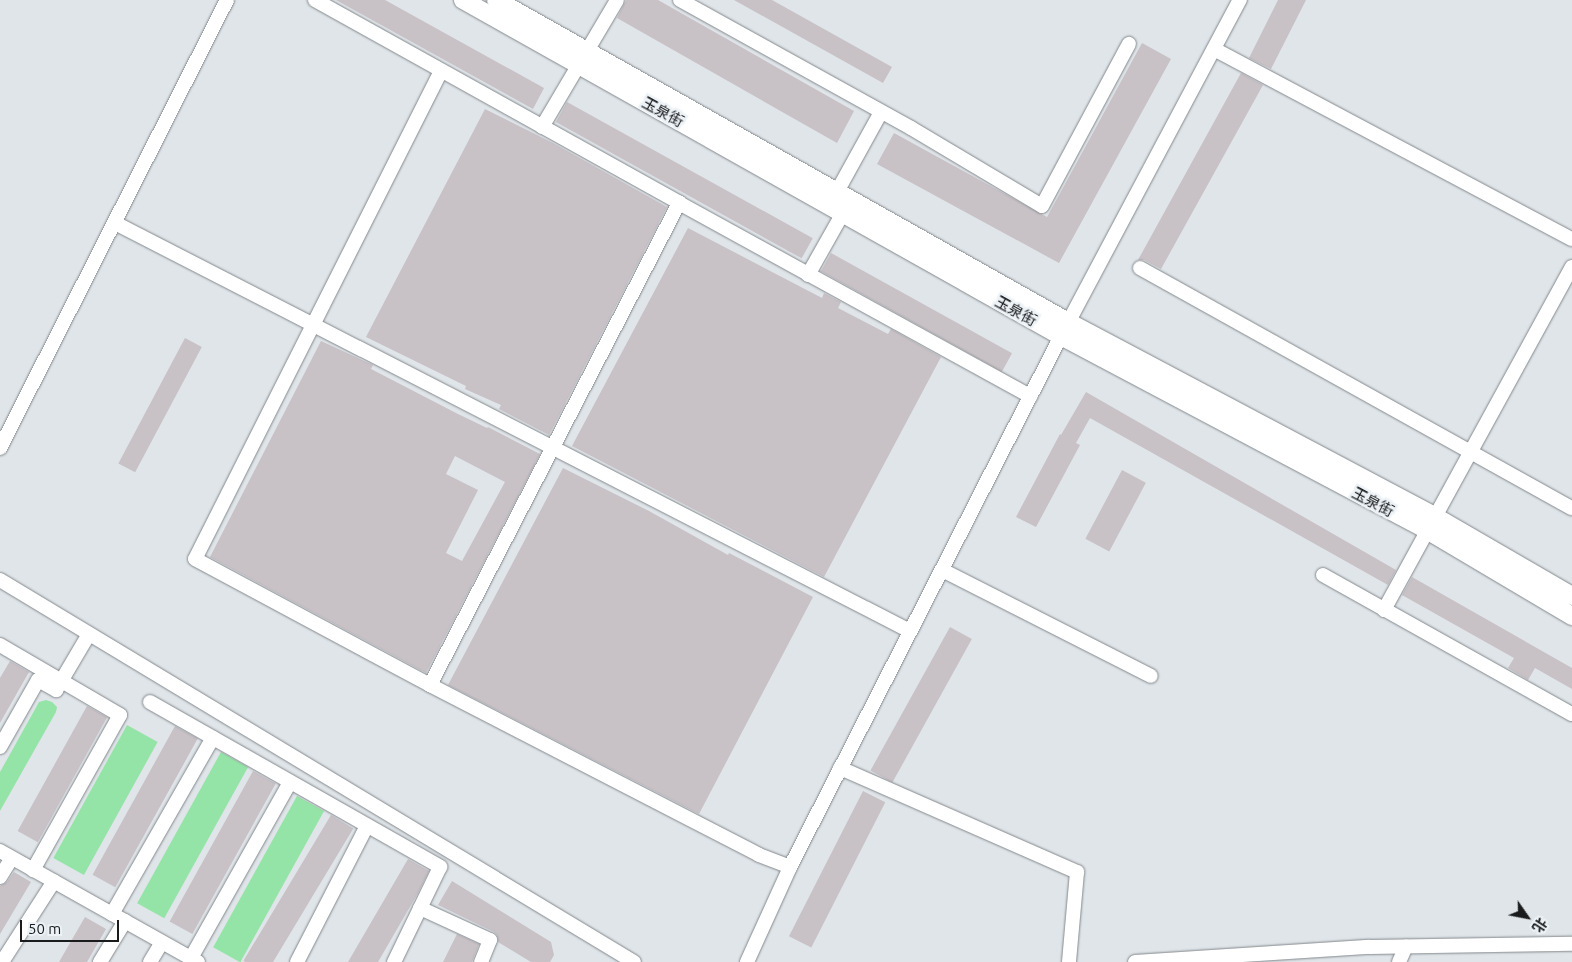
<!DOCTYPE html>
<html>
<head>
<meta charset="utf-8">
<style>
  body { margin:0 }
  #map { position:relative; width:1572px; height:962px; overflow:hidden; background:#dfe5e9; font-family:Ubuntu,"Noto Sans SC",sans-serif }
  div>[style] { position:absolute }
  .green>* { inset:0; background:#95e4a7; transform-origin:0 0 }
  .building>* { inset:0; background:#c8c1c5; transform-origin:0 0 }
  .roads { filter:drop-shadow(0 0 1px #83888c) drop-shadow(0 0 1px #83888c) }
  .minor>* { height:14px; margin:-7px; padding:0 7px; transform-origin:7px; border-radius:7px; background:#fff }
  .major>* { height:18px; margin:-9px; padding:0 9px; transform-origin:9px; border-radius:9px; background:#fff }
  span { translate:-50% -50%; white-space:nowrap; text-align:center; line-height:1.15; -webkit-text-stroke:5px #ecf2f6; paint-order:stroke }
  .street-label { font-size:15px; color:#191b1d }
  .north { position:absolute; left:1502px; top:892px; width:50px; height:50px; -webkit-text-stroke:4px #ecf2f6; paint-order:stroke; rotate:123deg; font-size:14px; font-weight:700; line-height:20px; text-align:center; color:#191b1d }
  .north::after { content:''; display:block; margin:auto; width:18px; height:22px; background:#191b1d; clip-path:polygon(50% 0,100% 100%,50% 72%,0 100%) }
  .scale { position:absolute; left:20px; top:920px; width:99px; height:22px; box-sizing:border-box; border:2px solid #191b1d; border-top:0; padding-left:6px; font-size:15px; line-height:18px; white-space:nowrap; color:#191b1d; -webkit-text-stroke:4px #ecf2f6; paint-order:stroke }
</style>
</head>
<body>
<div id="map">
  <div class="green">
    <div style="clip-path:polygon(46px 700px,52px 702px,57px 707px,56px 712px,0 811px,0 772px,39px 702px)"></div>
    <div style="left:127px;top:725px;width:35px;height:152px;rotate:29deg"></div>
    <div style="left:221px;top:752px;width:31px;height:173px;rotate:29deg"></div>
    <div style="left:297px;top:796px;width:31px;height:173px;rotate:29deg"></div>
  </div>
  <div class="building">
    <div style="clip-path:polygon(336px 0,385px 0,544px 88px,533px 109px)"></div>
    <div style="clip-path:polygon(626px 0,658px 0,854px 111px,837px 143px,617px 18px)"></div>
    <div style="clip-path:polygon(734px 0,772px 0,892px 67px,883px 83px)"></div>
    <div style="clip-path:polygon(1278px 0,1306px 0,1271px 69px,1249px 58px)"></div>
    <div style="clip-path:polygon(1142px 43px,1171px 59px,1059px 263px,877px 164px,894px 133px,1047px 217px)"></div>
    <div style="clip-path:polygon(1241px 73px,1263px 85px,1161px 269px,1144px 260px,1138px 260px)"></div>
    <div style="left:567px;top:102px;width:281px;height:23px;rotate:29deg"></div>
    <div style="clip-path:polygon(485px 109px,553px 143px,667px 207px,549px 435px,499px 409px,501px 405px,465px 389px,466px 386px,366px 337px)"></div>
    <div style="clip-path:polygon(688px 228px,822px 298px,824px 293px,841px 302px,838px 308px,888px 334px,891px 329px,941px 357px,824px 577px,572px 446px)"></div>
    <div style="left:831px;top:253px;width:207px;height:21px;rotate:29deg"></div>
    <div style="left:185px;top:338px;width:19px;height:142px;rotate:28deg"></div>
    <div style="clip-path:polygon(evenodd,321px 341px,373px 365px,371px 369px,456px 413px,487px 428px,488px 427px,540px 454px,426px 673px,210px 557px,321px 341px,455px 456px,505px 482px,462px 561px,446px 553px,478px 490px,446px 474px,455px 456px)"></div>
    <div style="clip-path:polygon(1086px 392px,1396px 570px,1388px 585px,1090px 418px,1076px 443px,1080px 445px,1036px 527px,1016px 517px,1060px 434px,1061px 435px)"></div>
    <div style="clip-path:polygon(563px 468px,649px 511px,728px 555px,729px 553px,813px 597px,699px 814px,448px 685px)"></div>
    <div style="left:1122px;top:470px;width:27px;height:78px;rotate:28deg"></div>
    <div style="clip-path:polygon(1412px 577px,1572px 668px,1572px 689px,1535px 668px,1528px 680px,1508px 668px,1514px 658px,1402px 595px)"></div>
    <div style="left:950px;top:627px;width:25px;height:164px;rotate:29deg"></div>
    <div style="clip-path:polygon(10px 661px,29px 672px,0 723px,0 678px)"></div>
    <div style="left:87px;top:706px;width:23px;height:143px;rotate:29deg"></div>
    <div style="left:175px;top:726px;width:26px;height:170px;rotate:29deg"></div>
    <div style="left:253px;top:771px;width:26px;height:172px;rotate:29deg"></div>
    <div style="left:863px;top:791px;width:25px;height:163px;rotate:27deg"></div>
    <div style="left:331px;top:815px;width:26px;height:170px;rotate:31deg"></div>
    <div style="clip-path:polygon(408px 859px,429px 871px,418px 893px,378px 962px,348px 962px)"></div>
    <div style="clip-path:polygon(14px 872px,31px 882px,0 934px,0 886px,7px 882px)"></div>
    <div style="clip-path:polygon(452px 881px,551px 942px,554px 955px,550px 962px,531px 962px,498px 942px,497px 935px,494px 932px,438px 905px)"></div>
    <div style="clip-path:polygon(85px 917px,106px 929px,87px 962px,59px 962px)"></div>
    <div style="clip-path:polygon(457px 934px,479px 944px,472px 962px,443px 962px)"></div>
  </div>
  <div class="roads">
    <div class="minor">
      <div style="left:315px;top:0;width:417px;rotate:29.1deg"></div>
      <div style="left:680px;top:0;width:264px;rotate:29deg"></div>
      <div style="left:911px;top:128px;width:152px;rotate:30.8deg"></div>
      <div style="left:1042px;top:206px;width:184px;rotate:-61.8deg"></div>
      <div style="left:1214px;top:49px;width:405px;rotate:28deg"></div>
      <div style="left:441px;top:71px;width:546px;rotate:116.75deg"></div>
      <div style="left:195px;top:559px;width:267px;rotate:28.2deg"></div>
      <div style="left:430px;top:685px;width:370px;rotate:27.3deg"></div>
      <div style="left:759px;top:855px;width:33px;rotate:21deg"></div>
      <div style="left:542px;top:127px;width:147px;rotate:-59.4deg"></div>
      <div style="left:833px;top:199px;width:99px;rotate:-61.1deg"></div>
      <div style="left:115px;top:223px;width:894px;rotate:27.17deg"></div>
      <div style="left:1140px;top:268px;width:494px;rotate:29.1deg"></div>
      <div style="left:808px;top:275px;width:71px;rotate:-60.6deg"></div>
      <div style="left:0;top:448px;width:502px;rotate:-63.13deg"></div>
      <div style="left:942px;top:570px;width:234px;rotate:26.9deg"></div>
      <div style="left:1323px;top:575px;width:285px;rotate:29.2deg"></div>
      <div style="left:0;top:580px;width:740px;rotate:31.07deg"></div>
      <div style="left:1384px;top:610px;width:391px;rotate:-61.3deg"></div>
      <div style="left:0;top:645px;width:139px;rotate:30.3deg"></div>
      <div style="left:120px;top:715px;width:178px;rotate:119.3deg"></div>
      <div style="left:430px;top:685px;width:543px;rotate:-62.68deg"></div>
      <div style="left:679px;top:203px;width:401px;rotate:28.8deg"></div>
      <div style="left:150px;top:702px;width:334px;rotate:29.6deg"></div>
      <div style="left:440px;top:867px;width:106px;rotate:115.8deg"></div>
      <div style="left:0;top:747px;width:77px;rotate:-60.4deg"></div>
      <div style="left:38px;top:680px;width:21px;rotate:29deg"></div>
      <div style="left:56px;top:690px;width:65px;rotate:-59.5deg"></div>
      <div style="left:840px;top:768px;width:259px;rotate:23.7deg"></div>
      <div style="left:1077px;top:872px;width:90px;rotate:95.1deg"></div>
      <div style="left:0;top:851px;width:227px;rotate:29.3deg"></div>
      <div style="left:0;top:877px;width:22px;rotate:-58deg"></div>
      <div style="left:420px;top:908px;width:77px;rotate:24.6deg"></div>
      <div style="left:490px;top:940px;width:24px;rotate:112deg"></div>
      <div style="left:112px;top:914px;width:203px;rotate:-60.2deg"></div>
      <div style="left:191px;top:958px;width:202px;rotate:-60.6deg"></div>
      <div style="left:2px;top:962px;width:96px;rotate:-57.3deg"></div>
      <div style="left:100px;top:962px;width:48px;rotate:-58.6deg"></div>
      <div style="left:150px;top:962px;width:23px;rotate:-59deg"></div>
      <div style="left:297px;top:962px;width:153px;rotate:-62.8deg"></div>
      <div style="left:747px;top:962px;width:104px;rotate:-65.6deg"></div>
      <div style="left:790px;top:867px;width:596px;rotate:-62.96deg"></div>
      <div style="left:1061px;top:336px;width:381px;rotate:-62deg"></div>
      <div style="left:1135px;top:962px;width:235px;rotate:-3.7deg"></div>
      <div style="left:1370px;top:947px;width:202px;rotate:-0.9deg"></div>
      <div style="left:1399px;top:962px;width:17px;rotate:-66deg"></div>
    </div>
    <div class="major">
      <div style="left:463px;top:0;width:686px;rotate:29.33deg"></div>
      <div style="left:1061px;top:336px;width:414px;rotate:27.9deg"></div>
      <div style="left:1427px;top:530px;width:169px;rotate:30.7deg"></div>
      <div style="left:496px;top:0;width:656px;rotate:29.38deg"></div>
      <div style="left:1068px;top:322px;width:414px;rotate:27.9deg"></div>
      <div style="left:1434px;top:516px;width:160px;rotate:30.1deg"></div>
    </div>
  </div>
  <div class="street-label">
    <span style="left:663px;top:112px;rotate:29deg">玉泉街</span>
    <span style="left:1016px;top:311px;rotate:29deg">玉泉街</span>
    <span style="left:1373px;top:502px;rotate:28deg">玉泉街</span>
  </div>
  <div class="north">北</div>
  <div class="scale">50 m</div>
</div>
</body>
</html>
